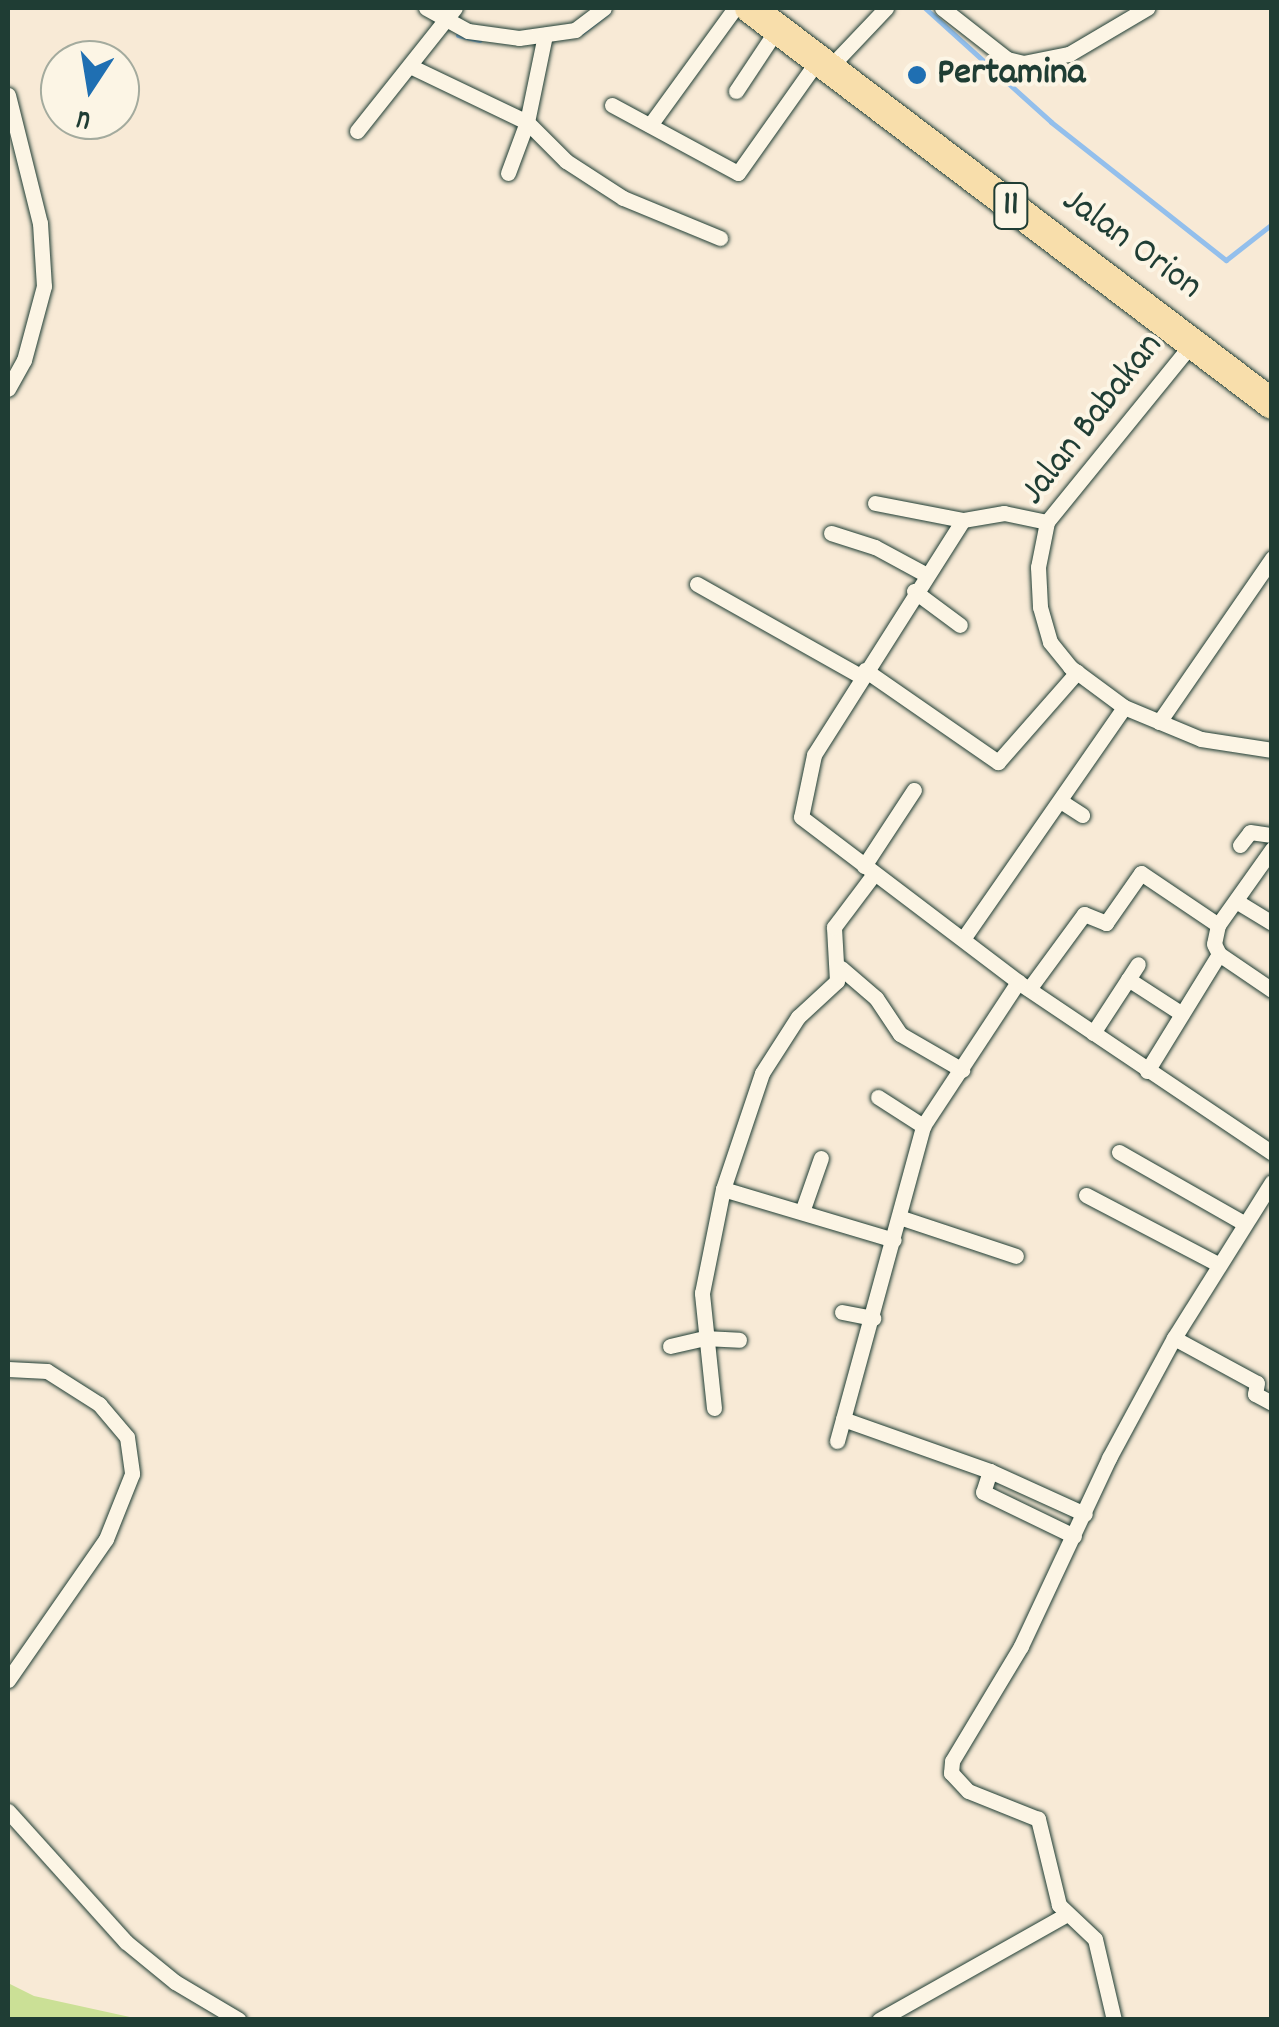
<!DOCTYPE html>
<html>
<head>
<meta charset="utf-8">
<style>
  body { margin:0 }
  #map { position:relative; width:1279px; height:2027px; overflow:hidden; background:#f8ead6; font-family:Dekko,sans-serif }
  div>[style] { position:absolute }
  .green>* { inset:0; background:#cbe096 }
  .stream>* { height:5px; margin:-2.5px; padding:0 2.5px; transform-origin:2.5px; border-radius:2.5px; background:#93bfec }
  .roads { filter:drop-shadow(0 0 2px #1f3d34) drop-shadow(0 0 2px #1f3d34) }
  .street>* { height:15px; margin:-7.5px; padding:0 7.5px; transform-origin:7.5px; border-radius:7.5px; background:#fcf5e5 }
  .highway>* { height:30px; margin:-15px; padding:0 15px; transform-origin:15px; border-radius:15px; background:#f8deab }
  .dots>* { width:28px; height:28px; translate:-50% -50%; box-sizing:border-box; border:5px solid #fcf5e5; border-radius:50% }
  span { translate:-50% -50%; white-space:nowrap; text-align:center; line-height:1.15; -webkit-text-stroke:8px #fcf5e5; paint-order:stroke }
  .shield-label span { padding:2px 8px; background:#fcf5e5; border:2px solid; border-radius:8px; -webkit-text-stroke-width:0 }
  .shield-label { font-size:35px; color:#1f3d34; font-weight:700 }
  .poi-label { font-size:38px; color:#1f3d34; font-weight:700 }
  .left { translate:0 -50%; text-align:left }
  .street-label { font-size:38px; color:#1f3d34 }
  .frame { position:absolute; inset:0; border:10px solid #1f3d34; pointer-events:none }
  .north { position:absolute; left:40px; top:40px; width:100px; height:100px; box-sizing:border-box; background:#fcf5e5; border:2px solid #a4ab9e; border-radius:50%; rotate:192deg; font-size:28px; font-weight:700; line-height:40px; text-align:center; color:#1f3d34 }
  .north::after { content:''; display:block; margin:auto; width:35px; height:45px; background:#1f6fb2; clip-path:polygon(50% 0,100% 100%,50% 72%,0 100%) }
</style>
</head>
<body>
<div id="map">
  <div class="green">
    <div style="clip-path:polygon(8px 1983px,34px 1996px,139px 2019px,8px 2019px)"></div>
  </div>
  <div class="stream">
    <div style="left:925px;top:8px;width:170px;rotate:42.1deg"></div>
    <div style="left:1051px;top:122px;width:223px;rotate:38.3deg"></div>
    <div style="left:1226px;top:260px;width:58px;rotate:-38deg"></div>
    <div style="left:582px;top:32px;width:33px;rotate:-38deg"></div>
    <div style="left:458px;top:35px;width:22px;rotate:13deg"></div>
  </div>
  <div class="roads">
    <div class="street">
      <div style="left:426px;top:8px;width:48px;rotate:28.7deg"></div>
      <div style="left:468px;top:31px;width:51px;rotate:7.8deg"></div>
      <div style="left:519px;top:38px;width:57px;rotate:-8.1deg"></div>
      <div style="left:575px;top:30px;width:36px;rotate:-37deg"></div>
      <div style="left:942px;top:8px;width:83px;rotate:38.1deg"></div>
      <div style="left:1007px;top:59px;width:16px;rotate:14deg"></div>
      <div style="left:1023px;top:63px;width:47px;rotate:-11.1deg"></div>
      <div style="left:1069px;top:54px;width:91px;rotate:-30.5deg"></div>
      <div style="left:412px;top:67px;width:127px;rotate:25.6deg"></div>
      <div style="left:527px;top:122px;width:55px;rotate:45deg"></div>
      <div style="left:566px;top:161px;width:68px;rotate:33deg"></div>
      <div style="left:623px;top:198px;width:105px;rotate:22.4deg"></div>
      <div style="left:829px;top:68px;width:83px;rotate:-46.5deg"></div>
      <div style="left:736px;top:91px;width:74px;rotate:-56.5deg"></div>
      <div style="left:8px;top:95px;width:132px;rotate:76deg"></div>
      <div style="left:40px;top:223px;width:63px;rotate:86.4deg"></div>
      <div style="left:44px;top:286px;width:77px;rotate:105.1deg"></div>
      <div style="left:24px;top:360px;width:33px;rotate:119deg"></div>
      <div style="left:612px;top:105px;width:143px;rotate:28.4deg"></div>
      <div style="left:738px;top:173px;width:138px;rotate:-54.7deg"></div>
      <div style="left:650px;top:125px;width:145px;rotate:-54deg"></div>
      <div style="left:357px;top:131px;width:157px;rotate:-51.5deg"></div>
      <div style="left:508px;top:173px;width:54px;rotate:-69.6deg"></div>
      <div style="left:527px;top:122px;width:89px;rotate:-78.3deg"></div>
      <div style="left:1194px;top:341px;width:233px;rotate:129.1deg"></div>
      <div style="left:1047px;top:522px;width:46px;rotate:101.3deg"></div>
      <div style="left:1038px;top:567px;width:40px;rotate:87.1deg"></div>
      <div style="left:1040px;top:607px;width:36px;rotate:74deg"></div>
      <div style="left:1050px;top:642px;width:32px;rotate:51deg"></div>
      <div style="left:1070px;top:667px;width:67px;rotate:36.5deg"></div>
      <div style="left:1124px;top:707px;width:83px;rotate:22.6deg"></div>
      <div style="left:1201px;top:739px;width:72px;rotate:8.8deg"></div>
      <div style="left:875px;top:503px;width:90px;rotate:10.9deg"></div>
      <div style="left:1047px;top:522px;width:44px;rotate:-168.2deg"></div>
      <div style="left:1004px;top:513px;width:42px;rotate:170.3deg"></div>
      <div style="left:963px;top:520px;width:278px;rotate:122.4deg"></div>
      <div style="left:814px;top:755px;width:63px;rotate:101.8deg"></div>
      <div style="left:801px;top:817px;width:273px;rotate:37.2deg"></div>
      <div style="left:1018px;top:982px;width:306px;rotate:33.9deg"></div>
      <div style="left:831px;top:533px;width:46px;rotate:17.7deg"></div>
      <div style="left:875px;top:547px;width:57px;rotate:28.4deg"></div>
      <div style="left:697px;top:584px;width:187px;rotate:29.4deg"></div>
      <div style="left:914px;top:591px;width:57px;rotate:36.5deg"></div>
      <div style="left:865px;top:670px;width:162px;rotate:34.7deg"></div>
      <div style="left:998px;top:762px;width:120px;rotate:-48.7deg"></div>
      <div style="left:1159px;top:722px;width:199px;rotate:-55.4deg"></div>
      <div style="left:1062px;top:802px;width:24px;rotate:33deg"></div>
      <div style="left:1240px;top:845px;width:16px;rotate:-52deg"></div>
      <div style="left:1250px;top:832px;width:22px;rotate:8deg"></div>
      <div style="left:1272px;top:849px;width:93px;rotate:125.4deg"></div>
      <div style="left:1218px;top:925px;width:19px;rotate:102deg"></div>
      <div style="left:1214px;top:944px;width:11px;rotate:63deg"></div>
      <div style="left:1219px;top:954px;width:64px;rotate:34.2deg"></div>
      <div style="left:864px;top:866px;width:91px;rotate:-56.7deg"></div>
      <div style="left:1236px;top:901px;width:42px;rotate:31.4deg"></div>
      <div style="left:963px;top:939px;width:282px;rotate:-55.2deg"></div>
      <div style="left:841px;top:968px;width:46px;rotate:40.6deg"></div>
      <div style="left:876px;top:998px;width:43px;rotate:56.3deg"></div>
      <div style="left:900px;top:1034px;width:72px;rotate:30.1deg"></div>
      <div style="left:1128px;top:979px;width:64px;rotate:32.9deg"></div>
      <div style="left:1029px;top:989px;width:93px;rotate:-53.7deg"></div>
      <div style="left:1084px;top:914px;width:24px;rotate:22deg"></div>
      <div style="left:1106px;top:923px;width:61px;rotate:-55deg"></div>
      <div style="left:1141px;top:873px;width:93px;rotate:34deg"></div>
      <div style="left:1093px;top:1033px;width:82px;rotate:-56.9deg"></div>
      <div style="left:1147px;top:1071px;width:137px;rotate:-58.4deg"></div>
      <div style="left:878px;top:1097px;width:54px;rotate:32.8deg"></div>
      <div style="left:1119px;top:1152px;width:145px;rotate:29.7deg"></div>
      <div style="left:723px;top:1189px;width:178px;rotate:16.6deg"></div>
      <div style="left:1086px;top:1195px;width:149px;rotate:27.6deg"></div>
      <div style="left:803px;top:1209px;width:54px;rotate:-70.6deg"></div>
      <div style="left:902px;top:1218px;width:120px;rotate:18.4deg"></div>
      <div style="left:842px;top:1312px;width:32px;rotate:11deg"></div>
      <div style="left:1174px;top:1338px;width:94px;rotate:28.5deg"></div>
      <div style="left:1257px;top:1383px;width:11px;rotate:100deg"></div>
      <div style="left:1255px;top:1394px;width:19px;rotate:28deg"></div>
      <div style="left:670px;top:1346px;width:35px;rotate:-13deg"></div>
      <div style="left:704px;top:1338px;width:35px;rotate:3deg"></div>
      <div style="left:8px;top:1369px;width:39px;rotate:3deg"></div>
      <div style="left:47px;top:1371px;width:62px;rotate:32.4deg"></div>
      <div style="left:99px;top:1404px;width:43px;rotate:49.7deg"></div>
      <div style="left:127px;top:1437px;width:37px;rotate:82deg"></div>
      <div style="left:132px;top:1474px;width:70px;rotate:111.8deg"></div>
      <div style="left:106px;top:1539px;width:172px;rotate:124.8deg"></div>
      <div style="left:714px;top:1408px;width:116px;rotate:-96deg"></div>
      <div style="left:702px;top:1293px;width:106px;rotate:-78.6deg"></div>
      <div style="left:723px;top:1189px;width:122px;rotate:-71.4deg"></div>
      <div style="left:762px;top:1073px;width:67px;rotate:-57.3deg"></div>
      <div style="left:798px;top:1017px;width:53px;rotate:-42.7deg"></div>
      <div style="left:837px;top:981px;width:54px;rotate:-93.2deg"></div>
      <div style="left:834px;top:927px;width:66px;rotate:-53deg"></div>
      <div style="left:843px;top:1419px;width:156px;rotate:19.5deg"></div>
      <div style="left:990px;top:1471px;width:22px;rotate:108deg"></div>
      <div style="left:983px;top:1492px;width:101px;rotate:25.8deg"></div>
      <div style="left:837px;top:1441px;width:327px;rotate:-74.7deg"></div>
      <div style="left:923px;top:1126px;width:173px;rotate:-56.6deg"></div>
      <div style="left:990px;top:1471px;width:104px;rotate:24.4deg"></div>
      <div style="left:8px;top:1811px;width:176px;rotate:48deg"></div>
      <div style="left:126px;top:1942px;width:63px;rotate:39.2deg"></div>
      <div style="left:175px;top:1982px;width:74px;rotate:30.7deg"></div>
      <div style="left:879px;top:2020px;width:214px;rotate:-29.4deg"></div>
      <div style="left:1114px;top:2020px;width:83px;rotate:-103.2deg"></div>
      <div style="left:1095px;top:1939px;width:50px;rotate:-136.6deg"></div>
      <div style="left:1059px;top:1905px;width:89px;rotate:-103.7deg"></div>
      <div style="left:1038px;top:1819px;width:75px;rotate:-158.2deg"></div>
      <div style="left:968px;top:1791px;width:25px;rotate:-133deg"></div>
      <div style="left:951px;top:1773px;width:12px;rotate:-85deg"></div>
      <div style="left:952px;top:1761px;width:134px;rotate:-59deg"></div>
      <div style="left:1021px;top:1646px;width:208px;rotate:-64.9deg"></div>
      <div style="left:1109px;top:1458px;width:136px;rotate:-61.6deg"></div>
      <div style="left:1174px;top:1338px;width:184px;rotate:-57.9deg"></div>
    </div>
    <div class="highway">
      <div style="left:750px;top:8px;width:655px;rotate:37.18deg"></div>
    </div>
  </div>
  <div class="dots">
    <div style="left:917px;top:75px;background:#1f6fb2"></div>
  </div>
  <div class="shield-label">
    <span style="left:1011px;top:206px">11</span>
  </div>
  <div class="poi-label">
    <span class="left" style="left:937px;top:75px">Pertamina</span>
  </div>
  <div class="street-label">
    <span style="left:1131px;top:245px;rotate:36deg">Jalan Orion</span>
    <span style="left:1093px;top:420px;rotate:-52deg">Jalan Babakan</span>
  </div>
  <div class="frame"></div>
  <div class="north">U</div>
</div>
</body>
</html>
